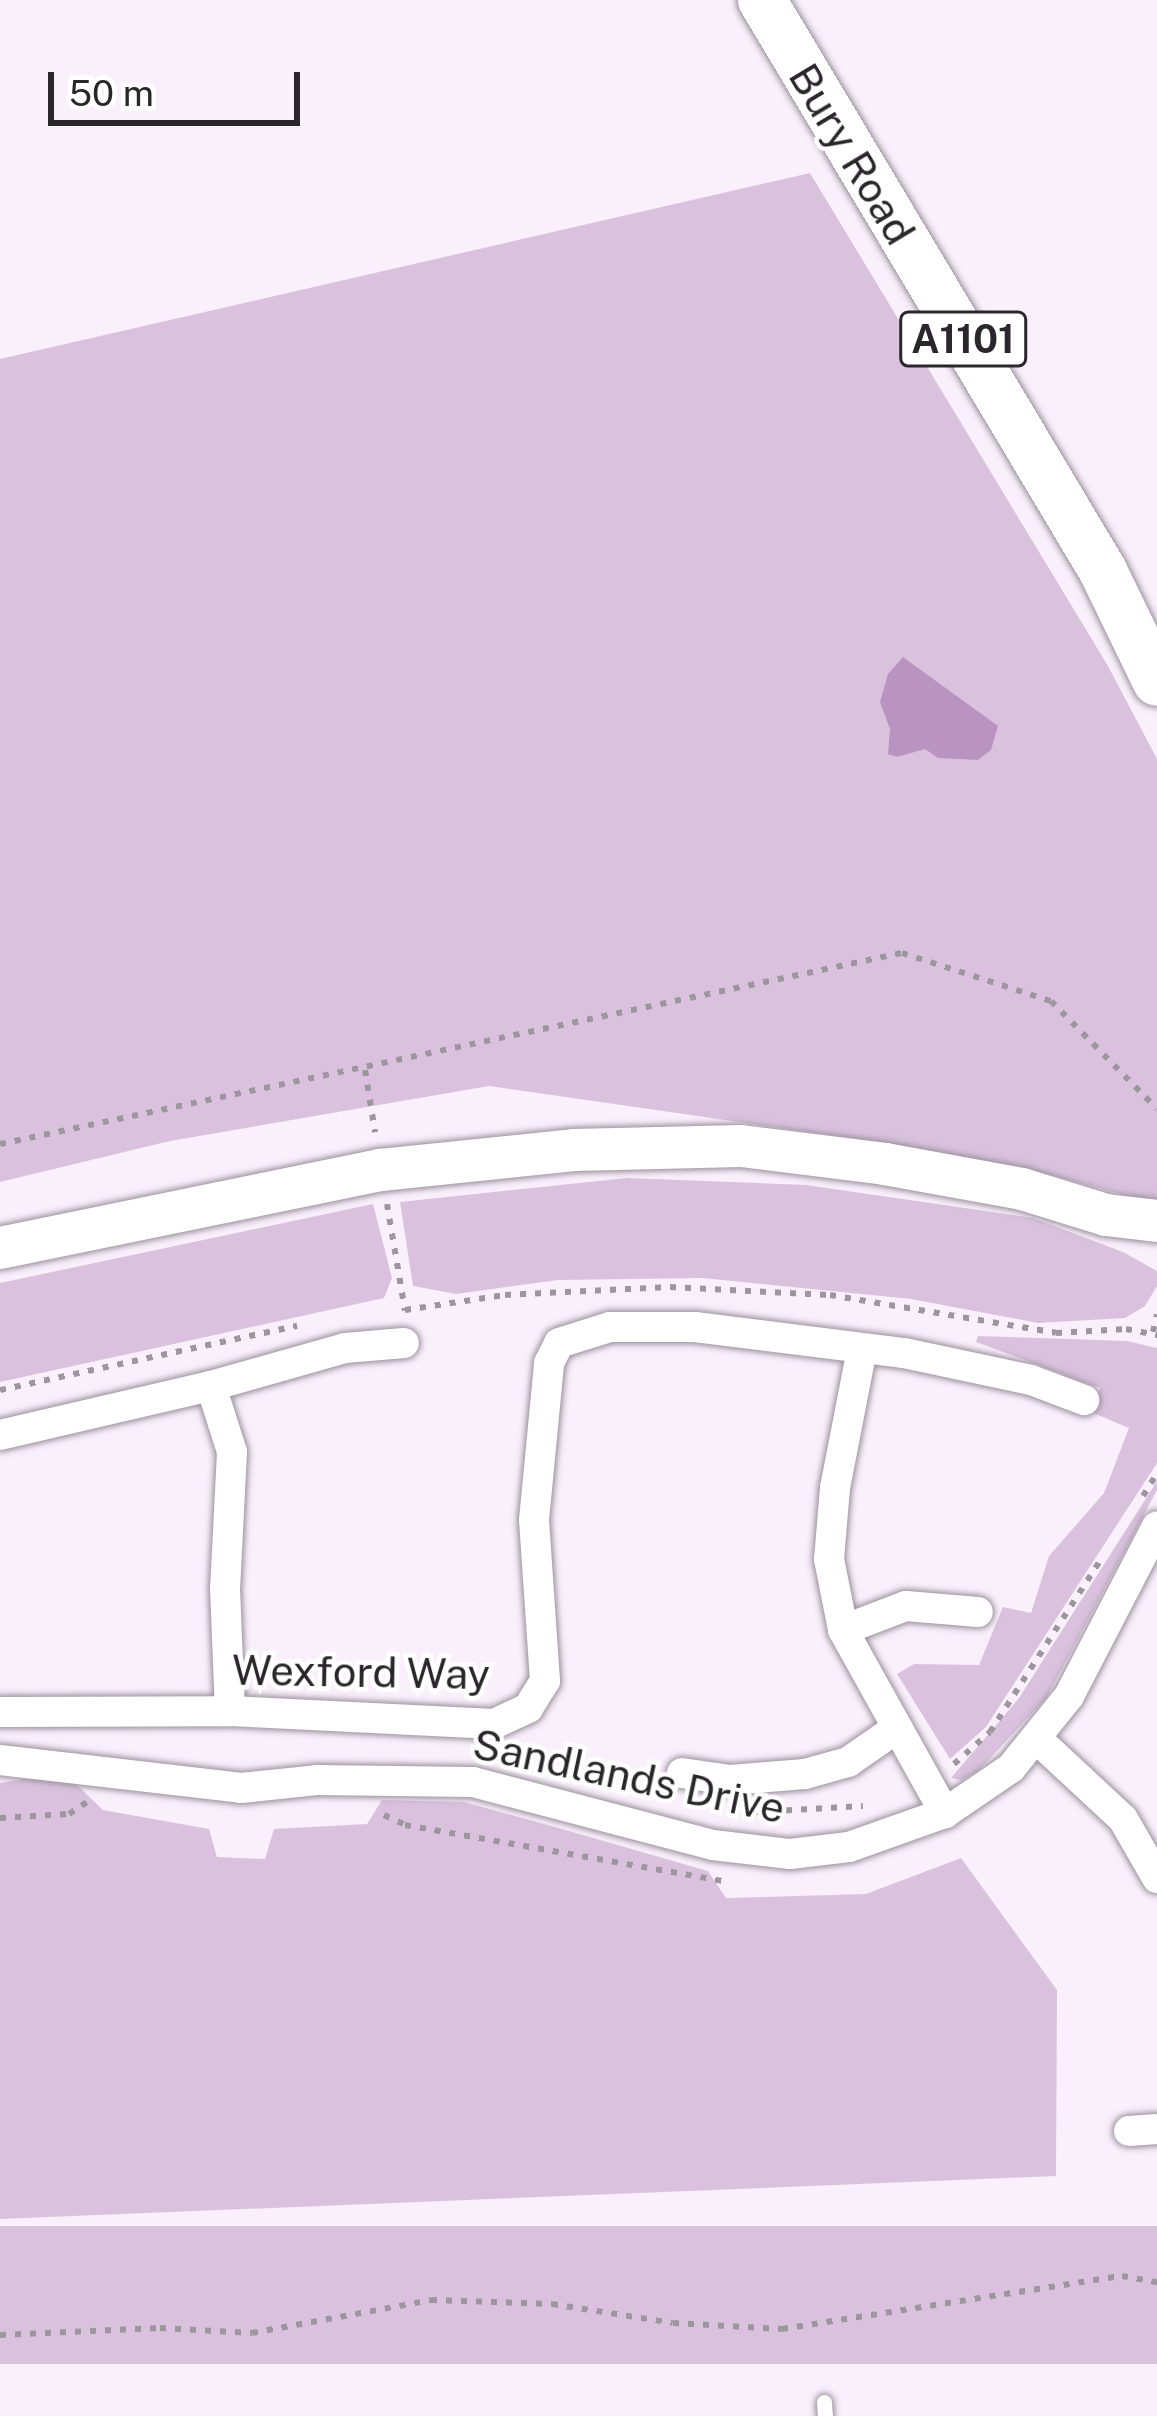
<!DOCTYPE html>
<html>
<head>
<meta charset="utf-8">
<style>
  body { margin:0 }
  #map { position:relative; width:1157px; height:2416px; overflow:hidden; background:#faf0fc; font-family:"Public Sans",sans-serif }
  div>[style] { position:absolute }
  .green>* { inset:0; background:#dac2df; transform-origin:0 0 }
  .water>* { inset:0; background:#ba94c1 }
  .path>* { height:6px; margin-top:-3px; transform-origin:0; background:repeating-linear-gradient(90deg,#9d969f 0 6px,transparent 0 15px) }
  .roads { filter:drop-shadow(0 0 3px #9b929d) drop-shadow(0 0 3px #9b929d) }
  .service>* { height:15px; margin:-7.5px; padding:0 7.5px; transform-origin:7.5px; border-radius:7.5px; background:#fff }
  .minor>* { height:30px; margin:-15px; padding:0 15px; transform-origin:15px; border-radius:15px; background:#fff }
  .secondary>* { height:42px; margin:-21px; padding:0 21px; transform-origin:21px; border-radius:21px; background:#fff }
  .primary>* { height:48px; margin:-24px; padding:0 24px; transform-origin:24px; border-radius:24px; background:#fff }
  span { translate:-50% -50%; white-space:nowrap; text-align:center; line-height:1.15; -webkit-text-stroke:9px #fff; paint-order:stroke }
  .shield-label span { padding:3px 9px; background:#fff; border:3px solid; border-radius:9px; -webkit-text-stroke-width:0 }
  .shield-label { font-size:39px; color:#2a262b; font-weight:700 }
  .street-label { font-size:42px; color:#2a262b }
  .scale { position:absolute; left:48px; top:72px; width:252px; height:54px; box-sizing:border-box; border:6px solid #2a262b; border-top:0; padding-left:15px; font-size:36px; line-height:42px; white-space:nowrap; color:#2a262b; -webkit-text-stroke:9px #fff; paint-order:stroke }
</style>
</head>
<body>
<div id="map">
  <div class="green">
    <div style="clip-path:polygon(810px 173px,1108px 666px,1157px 759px,1157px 1204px,1029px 1169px,872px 1141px,489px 1086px,170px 1141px,0 1182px,0 359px)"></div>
    <div style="clip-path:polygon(627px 1178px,806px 1185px,1033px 1218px,1123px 1252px,1157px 1271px,1157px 1286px,1145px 1306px,1125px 1318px,1038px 1323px,911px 1299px,703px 1278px,558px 1280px,456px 1294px,413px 1286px,400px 1202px)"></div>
    <div style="clip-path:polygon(373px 1204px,392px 1278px,384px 1298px,0 1382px,0 1283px)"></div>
    <div style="clip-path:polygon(978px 1336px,1127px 1341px,1157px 1348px,1157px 1463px,986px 1727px,950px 1759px,897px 1674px,914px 1664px,979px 1665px,1003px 1607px,1031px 1613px,1049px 1556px,1104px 1493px,1129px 1428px,1091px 1412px,1100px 1388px,976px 1342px)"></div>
    <div style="clip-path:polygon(1157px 1481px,1157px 1490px,1047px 1697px,979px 1770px,962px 1780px,951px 1778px,1019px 1698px)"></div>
    <div style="clip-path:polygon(31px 1778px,76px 1784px,103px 1810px,209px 1829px,217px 1857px,265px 1859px,274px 1829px,367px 1824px,382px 1800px,464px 1802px,562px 1829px,708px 1871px,726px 1898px,866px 1894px,961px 1858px,1057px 1990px,1056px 2176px,0 2219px,0 1783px)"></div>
    <div style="left:1157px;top:2226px;width:138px;height:1157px;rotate:90deg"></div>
  </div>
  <div class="water">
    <div style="clip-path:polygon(903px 657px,998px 726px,991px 750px,978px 760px,938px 758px,925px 749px,897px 757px,888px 754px,890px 729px,880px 702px,888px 674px)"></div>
  </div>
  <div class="path">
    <div style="left:365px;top:1070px;width:63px;rotate:80.8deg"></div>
    <div style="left:0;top:1144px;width:922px;rotate:-11.96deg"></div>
    <div style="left:902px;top:953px;width:157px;rotate:17.9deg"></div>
    <div style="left:1051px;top:1001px;width:151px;rotate:45.5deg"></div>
    <div style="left:387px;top:1204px;width:108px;rotate:80.4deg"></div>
    <div style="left:405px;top:1310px;width:101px;rotate:-8.5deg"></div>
    <div style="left:505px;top:1295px;width:165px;rotate:-2.8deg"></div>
    <div style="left:670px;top:1287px;width:160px;rotate:2.9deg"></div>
    <div style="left:830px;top:1295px;width:229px;rotate:9.5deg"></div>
    <div style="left:1056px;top:1333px;width:70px;rotate:-3.3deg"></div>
    <div style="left:1126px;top:1329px;width:32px;rotate:11deg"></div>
    <div style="left:1153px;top:1332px;width:18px;rotate:-77deg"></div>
    <div style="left:0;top:1390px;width:304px;rotate:-12.2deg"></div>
    <div style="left:1143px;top:1496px;width:26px;rotate:-58deg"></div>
    <div style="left:954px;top:1764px;width:48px;rotate:-41.6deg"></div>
    <div style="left:990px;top:1732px;width:202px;rotate:-57.3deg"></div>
    <div style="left:756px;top:1812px;width:107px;rotate:-3.2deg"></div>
    <div style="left:384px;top:1815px;width:23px;rotate:25deg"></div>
    <div style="left:405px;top:1825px;width:329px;rotate:10deg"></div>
    <div style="left:0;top:1818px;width:69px;rotate:-3.3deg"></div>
    <div style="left:69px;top:1814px;width:22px;rotate:-34deg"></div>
    <div style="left:0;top:2335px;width:160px;rotate:-2.5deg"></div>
    <div style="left:160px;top:2328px;width:92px;rotate:3.1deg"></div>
    <div style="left:252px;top:2333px;width:182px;rotate:-10.4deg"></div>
    <div style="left:431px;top:2300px;width:121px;rotate:1.9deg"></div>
    <div style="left:552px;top:2304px;width:122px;rotate:8.9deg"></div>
    <div style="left:673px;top:2323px;width:109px;rotate:3.2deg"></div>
    <div style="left:782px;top:2329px;width:344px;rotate:-8.9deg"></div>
    <div style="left:1122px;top:2276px;width:36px;rotate:10deg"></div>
  </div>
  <div class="roads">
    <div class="service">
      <div style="left:824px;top:2402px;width:14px;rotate:86deg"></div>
    </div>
    <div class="minor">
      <div style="left:862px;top:1349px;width:142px;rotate:101deg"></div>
      <div style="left:835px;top:1488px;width:71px;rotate:94.8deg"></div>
      <div style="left:829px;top:1559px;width:72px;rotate:78.8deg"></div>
      <div style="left:843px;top:1630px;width:210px;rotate:60.9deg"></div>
      <div style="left:211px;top:1386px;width:69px;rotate:72.3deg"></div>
      <div style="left:232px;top:1452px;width:136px;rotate:92.9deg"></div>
      <div style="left:225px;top:1588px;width:123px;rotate:87.7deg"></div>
      <div style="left:0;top:1435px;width:217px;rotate:-13.1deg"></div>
      <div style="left:211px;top:1386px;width:139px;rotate:-15.8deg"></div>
      <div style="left:345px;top:1348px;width:59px;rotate:-4.8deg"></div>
      <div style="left:843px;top:1630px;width:67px;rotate:-20.9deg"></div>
      <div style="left:906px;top:1606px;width:72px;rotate:4.8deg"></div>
      <div style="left:0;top:1712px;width:230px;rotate:-0.2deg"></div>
      <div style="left:230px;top:1711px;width:264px;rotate:2.8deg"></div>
      <div style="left:494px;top:1724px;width:38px;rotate:-25deg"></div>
      <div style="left:528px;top:1708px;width:32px;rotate:-58deg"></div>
      <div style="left:545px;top:1681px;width:161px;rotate:-93.9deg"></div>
      <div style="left:534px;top:1520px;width:158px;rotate:-84.5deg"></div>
      <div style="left:549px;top:1363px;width:22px;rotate:-63deg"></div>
      <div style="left:559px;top:1343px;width:53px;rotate:-17.4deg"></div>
      <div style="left:610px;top:1327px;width:85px"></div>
      <div style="left:695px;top:1327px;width:211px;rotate:7.1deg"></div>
      <div style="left:904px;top:1353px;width:130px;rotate:12deg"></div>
      <div style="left:1031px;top:1380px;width:57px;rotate:20.7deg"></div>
      <div style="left:1037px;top:1739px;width:117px;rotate:42.9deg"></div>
      <div style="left:1123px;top:1819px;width:68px;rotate:60deg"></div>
      <div style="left:0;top:1760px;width:243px;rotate:6.6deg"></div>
      <div style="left:241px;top:1788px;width:76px;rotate:-6deg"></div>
      <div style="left:317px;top:1780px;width:156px;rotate:0.7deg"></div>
      <div style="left:473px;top:1782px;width:248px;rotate:14.7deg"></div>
      <div style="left:713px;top:1845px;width:78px;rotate:6.7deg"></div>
      <div style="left:790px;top:1854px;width:59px;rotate:-6.8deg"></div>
      <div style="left:849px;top:1847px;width:102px;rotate:-19.5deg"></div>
      <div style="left:945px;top:1813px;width:80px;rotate:-34.3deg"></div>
      <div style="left:1011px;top:1768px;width:92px;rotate:-51.1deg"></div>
      <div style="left:1069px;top:1696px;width:191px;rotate:-62.6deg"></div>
      <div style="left:682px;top:1773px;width:49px;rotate:8.3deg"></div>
      <div style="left:730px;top:1780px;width:75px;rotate:-4.6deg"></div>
      <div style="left:805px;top:1774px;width:45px;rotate:-15.6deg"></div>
      <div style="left:848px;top:1762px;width:60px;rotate:-34.8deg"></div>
      <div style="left:1129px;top:2131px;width:28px;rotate:-4deg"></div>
    </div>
    <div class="secondary">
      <div style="left:0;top:1248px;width:389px;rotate:-11.6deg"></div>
      <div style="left:381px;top:1170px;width:194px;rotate:-5.9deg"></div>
      <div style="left:574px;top:1150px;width:167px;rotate:-1.4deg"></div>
      <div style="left:741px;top:1146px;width:145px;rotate:7.1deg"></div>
      <div style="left:885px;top:1164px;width:139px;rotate:10.3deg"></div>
      <div style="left:1022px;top:1189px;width:88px;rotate:17.2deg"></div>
      <div style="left:1106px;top:1215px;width:51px;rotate:6.7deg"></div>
    </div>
    <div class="primary">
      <div style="left:762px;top:0;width:665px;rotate:59.15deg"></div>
      <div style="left:1103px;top:571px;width:123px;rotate:64.1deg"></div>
    </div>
  </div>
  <div class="shield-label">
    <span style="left:963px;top:339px">A1101</span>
  </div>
  <div class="street-label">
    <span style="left:852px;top:154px;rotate:59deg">Bury Road</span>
    <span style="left:361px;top:1672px;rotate:1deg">Wexford Way</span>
    <span style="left:629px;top:1776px;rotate:12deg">Sandlands Drive</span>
  </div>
  <div class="scale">50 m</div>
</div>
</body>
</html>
